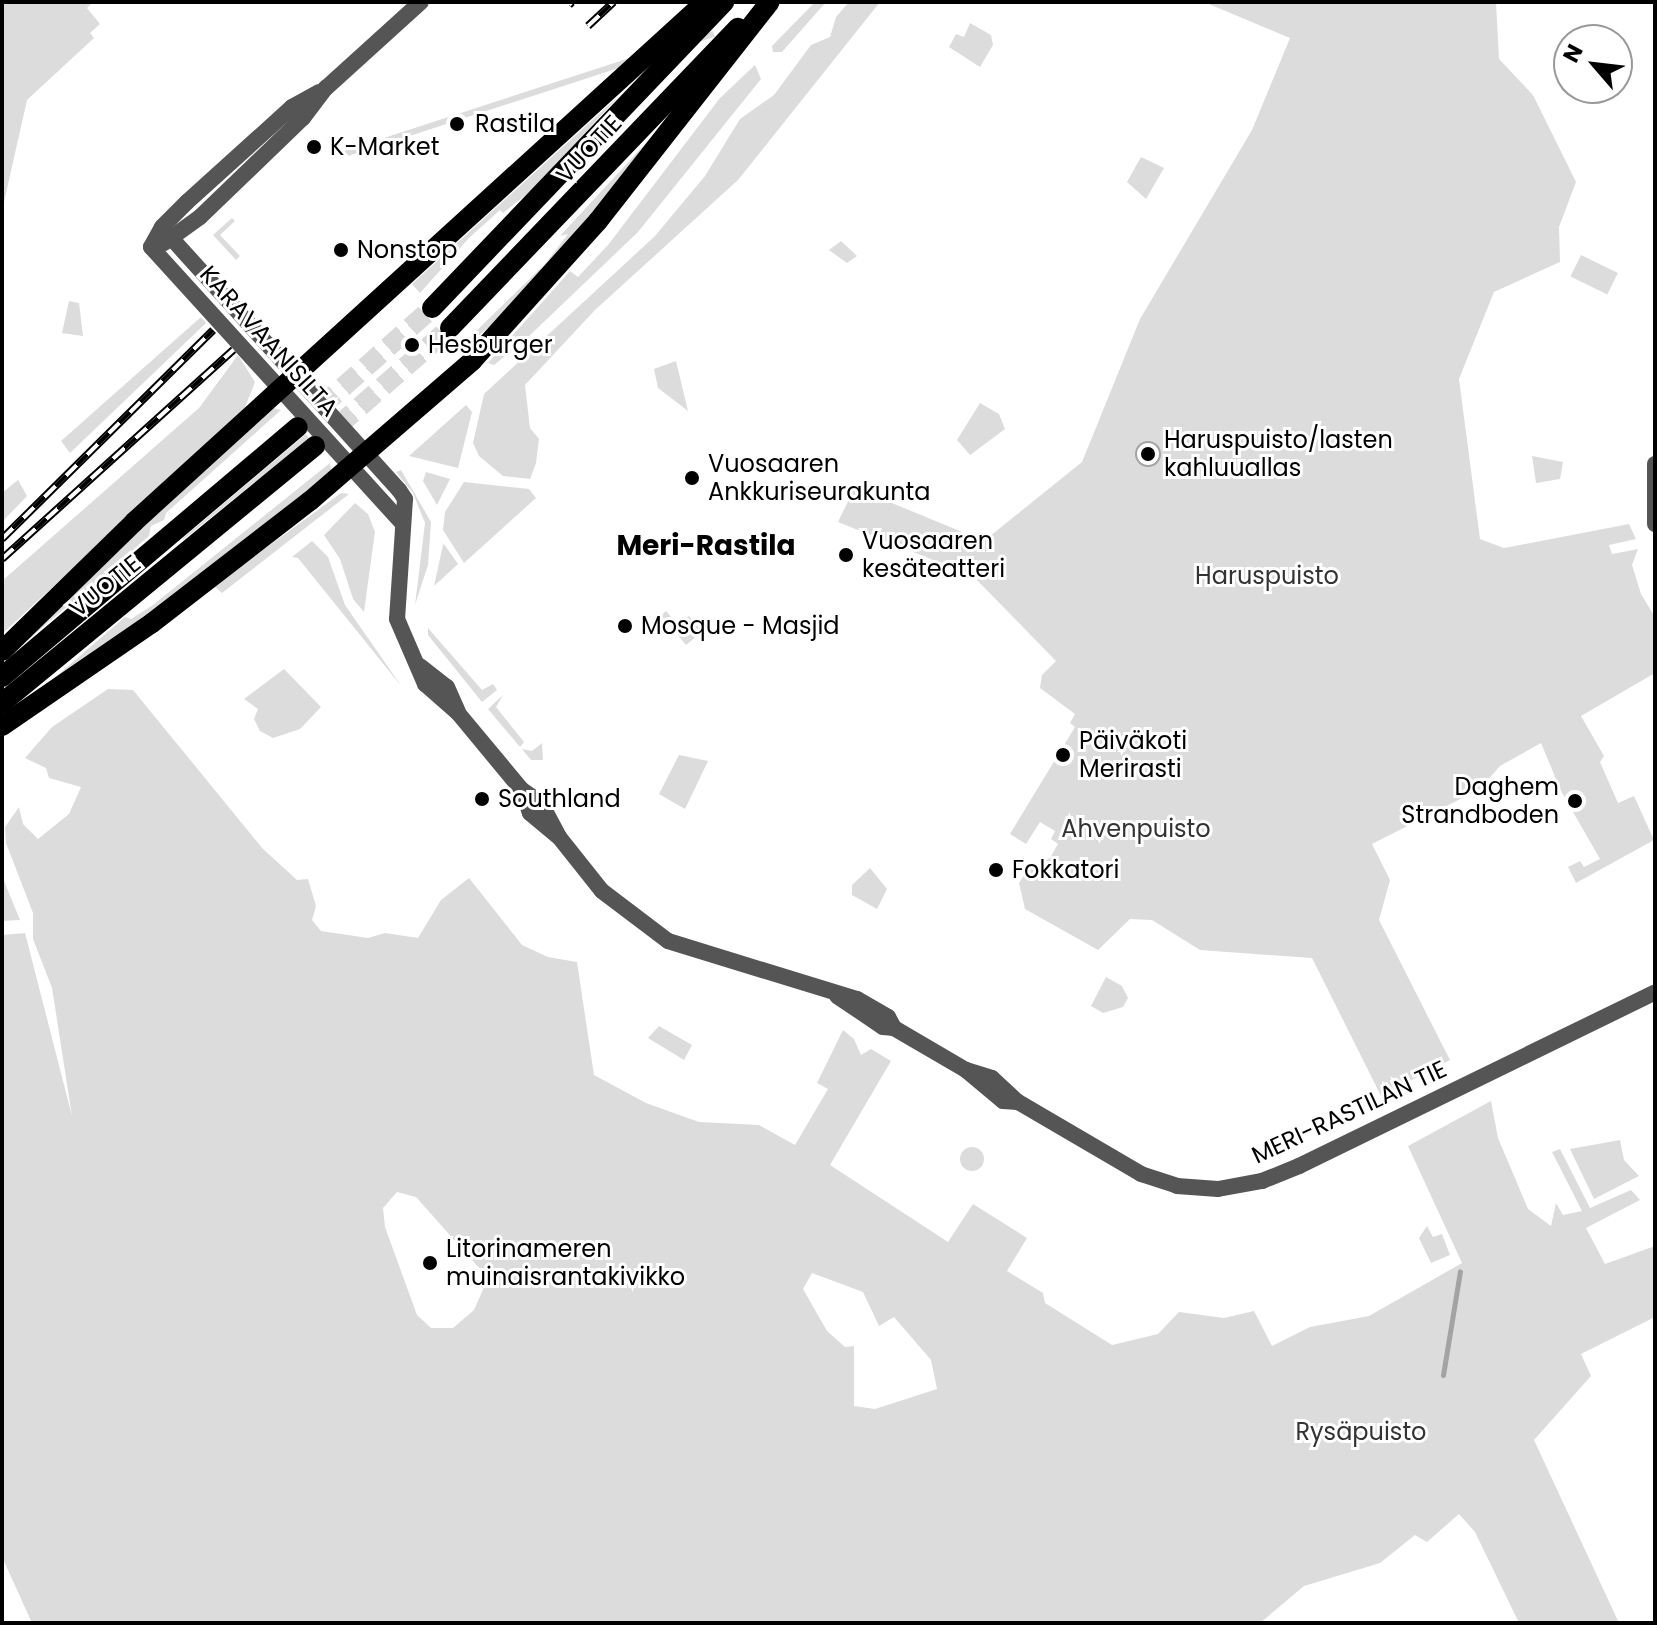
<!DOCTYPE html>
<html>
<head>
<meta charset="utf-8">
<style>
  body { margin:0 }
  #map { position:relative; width:1657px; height:1625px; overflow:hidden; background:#fff; font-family:Poppins,sans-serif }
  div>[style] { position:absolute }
  .green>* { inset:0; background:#dcdcdc; transform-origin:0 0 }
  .round { border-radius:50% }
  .water>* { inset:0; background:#a3a3a3 }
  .stream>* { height:5px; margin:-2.5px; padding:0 2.5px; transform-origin:2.5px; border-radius:2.5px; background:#a3a3a3 }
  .primary-tunnel>* { height:20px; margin-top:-10px; transform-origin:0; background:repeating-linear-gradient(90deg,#d9d9d9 0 20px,transparent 0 30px) }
  .tertiary>* { height:16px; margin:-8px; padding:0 8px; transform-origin:8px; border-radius:8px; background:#555 }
  .primary>* { height:20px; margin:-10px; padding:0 10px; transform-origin:10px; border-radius:10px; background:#000 }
  .rail>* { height:8px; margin-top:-4px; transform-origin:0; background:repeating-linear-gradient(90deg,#fff 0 15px,#000 0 30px); box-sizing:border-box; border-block:2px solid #000 }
  .dots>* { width:22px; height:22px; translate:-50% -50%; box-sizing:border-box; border:4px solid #fff; border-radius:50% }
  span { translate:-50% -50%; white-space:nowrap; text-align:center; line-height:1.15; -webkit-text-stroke:6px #fff; paint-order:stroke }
  .poi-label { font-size:24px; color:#000 }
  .left { translate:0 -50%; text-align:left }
  .right { translate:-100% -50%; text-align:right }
  .street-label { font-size:24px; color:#000 }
  .park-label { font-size:24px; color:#333 }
  .quarter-label { font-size:28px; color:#000; font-weight:700 }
  .frame { position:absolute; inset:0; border:4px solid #000; pointer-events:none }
  .north { position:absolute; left:1553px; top:24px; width:80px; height:80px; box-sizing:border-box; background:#fff; border:2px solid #999; border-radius:50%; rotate:298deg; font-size:22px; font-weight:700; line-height:32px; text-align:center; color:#000 }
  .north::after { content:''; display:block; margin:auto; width:28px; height:36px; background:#000; clip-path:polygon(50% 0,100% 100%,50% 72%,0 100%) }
</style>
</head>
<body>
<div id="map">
  <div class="green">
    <div style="clip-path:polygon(2px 2px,93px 2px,87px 8px,100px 24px,90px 33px,94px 38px,27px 100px,2px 211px)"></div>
    <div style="clip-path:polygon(815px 2px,826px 2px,782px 52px,773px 52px,772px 46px)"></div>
    <div style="clip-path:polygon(849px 2px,880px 2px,738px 180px,595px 310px,525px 385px,530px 428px,539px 439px,536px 463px,530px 479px,503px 476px,479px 456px,473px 443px,484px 394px,655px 236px,705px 176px,740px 119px,774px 95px,811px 45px,830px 37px,836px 17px)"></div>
    <div style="clip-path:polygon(1204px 2px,1496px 2px,1499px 59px,1533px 95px,1576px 182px,1559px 227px,1560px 262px,1494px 292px,1459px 379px,1480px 539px,1504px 548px,1629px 524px,1636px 539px,1609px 545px,1612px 554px,1638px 549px,1632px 565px,1641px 594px,1655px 617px,1655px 673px,1581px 716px,1604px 756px,1600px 762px,1618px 803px,1634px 796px,1654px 840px,1576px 883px,1568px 867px,1580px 861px,1584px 867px,1600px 859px,1561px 791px,1541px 743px,1500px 766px,1480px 789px,1372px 844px,1390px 880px,1379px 920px,1450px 1060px,1381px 1096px,1312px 958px,1200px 950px,1152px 920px,1130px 919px,1098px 950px,1025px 909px,1019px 883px,1027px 871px,1050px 858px,1058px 844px,1051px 839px,1055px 831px,1040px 822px,1026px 844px,1010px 834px,1075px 727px,1070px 723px,1075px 714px,1040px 688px,1042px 675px,1056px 661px,973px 576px,838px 522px,857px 483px,875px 496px,984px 541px,1082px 462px,1140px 319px,1252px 130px,1290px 38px)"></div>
    <div style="clip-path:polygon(970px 23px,991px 35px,993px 45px,980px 67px,949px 47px,956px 34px,964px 37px)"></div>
    <div style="left:713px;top:31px;width:6px;height:393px;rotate:72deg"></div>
    <div style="clip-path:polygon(755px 65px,761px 79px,638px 232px,527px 338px,494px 365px,488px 363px,570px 271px,578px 277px,608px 245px,720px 98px)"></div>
    <div style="clip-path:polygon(622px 93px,531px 191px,503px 213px,500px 210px,469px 238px,420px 293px,412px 284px)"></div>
    <div style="clip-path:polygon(657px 131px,521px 301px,467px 345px,468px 339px,545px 264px,568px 234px,560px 236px)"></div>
    <div style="clip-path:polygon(1141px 157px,1164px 168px,1146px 199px,1127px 182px)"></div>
    <div style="clip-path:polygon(232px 218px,235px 221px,220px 235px,240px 256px,236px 260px,213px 235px)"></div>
    <div style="clip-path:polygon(841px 241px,857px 256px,847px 263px,829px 250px)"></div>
    <div style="left:1581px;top:255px;width:41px;height:24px;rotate:26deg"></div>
    <div style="clip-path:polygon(69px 301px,79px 303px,83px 336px,62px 333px)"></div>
    <div style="clip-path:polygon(201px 317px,206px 323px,70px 453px,61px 441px)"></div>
    <div style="clip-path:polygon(238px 355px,255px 382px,244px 410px,2px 634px,2px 581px,199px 408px)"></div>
    <div style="clip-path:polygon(676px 361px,688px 411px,658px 388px,654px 369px)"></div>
    <div style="clip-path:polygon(980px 403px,999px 414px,1005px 429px,970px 455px,957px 440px)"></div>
    <div style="clip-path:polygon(466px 405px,472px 412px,458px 468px,409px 456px)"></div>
    <div style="clip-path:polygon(273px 408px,281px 410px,166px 513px,164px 520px,151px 526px,149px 536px,16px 650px,72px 591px)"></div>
    <div style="clip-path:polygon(306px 434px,309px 438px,183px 540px,183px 538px)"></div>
    <div style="clip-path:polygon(1532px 456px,1563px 462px,1560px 479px,1536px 483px)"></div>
    <div style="clip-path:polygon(330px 463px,331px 470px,309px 489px,149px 614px,45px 686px,125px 617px,131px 619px,153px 605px)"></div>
    <div style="clip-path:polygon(401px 470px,431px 522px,428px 565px,415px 605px,425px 523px,413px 493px,396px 472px)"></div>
    <div style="clip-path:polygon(426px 472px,450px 479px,437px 505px,423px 481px)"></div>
    <div style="clip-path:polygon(18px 480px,27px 496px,2px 522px,2px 493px)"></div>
    <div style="clip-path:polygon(464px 482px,529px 489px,536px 498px,464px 563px,443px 530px,445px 512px)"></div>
    <div style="clip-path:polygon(341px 493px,349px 494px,222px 593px,214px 586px)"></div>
    <div style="clip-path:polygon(355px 503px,368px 514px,375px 532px,364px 612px,353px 599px,340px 559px,324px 535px)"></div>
    <div style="clip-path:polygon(312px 541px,328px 557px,345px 605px,402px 687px,298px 558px,292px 557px)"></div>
    <div style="clip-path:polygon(444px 544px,458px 564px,434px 586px,443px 545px)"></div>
    <div style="clip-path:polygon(666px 611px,678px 625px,689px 616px,702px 632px,686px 645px,661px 615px)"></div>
    <div style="clip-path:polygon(428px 628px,482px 690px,493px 684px,497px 690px,482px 702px,428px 635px)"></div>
    <div style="clip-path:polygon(284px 669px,321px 707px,300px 729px,273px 738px,260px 731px,254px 719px,258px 709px,244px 699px)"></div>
    <div style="clip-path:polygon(evenodd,108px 689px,133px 690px,263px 849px,297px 880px,308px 879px,316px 906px,312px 920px,321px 931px,368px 938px,385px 933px,418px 938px,441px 900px,469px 878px,522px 945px,548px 957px,577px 962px,594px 1075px,646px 1103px,699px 1122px,759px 1125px,795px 1145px,828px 1089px,817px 1083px,843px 1030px,854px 1039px,861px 1055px,871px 1049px,891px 1061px,830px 1165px,948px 1242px,973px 1204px,1027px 1238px,1007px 1271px,1043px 1293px,1045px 1303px,1112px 1345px,1158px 1334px,1179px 1312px,1224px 1318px,1254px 1311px,1272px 1346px,1310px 1327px,1369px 1316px,1462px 1263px,1408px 1146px,1491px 1101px,1498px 1138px,1528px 1209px,1551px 1226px,1556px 1203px,1563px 1215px,1582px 1211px,1552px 1152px,1560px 1149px,1590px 1208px,1631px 1190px,1640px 1200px,1586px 1228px,1605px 1264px,1655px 1246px,1655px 1317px,1581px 1354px,1591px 1376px,1534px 1440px,1619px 1623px,1519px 1623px,1475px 1532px,1459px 1514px,1427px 1542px,1415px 1535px,1380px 1563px,1304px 1586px,1260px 1623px,32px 1623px,2px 1557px,2px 935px,25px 933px,72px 1116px,52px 988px,33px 939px,33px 913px,6px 843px,5px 827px,19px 807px,23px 824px,38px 839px,69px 814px,81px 787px,49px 778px,46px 768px,25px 758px,52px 727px,108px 689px,397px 1192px,416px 1197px,488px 1278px,474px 1310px,453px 1328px,431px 1328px,417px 1315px,385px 1227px,383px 1208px,397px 1192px,108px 689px,812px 1273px,863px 1292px,879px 1326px,894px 1317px,931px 1360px,937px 1389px,875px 1409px,854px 1406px,854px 1346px,845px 1347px,827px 1331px,803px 1289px,812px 1273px)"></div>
    <div style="clip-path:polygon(503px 695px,496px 707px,524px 742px,520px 747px,488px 709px)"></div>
    <div style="clip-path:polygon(542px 743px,543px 760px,531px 760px,522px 749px,532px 751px)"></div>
    <div style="clip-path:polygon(679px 755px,708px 761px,685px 809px,659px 794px)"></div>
    <div style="clip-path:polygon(870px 868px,887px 889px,877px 909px,852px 895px,852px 885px)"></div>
    <div style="clip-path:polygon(2px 876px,20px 920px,2px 921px)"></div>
    <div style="clip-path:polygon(1106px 977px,1122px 986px,1128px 998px,1123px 1007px,1103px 1013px,1091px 1006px)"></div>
    <div style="clip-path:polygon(659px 1026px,692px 1045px,684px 1060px,648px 1038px)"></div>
    <div style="clip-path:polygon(1620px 1140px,1624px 1160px,1639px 1176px,1594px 1199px,1570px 1149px)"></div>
    <div class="round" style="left:960px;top:1147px;width:24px;height:24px"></div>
    <div style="clip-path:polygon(1427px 1226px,1433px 1237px,1442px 1234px,1450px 1255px,1431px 1263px,1419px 1238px)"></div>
  </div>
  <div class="water">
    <div class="round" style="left:1135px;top:441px;width:26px;height:26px"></div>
  </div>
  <div class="stream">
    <div style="left:1443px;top:1375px;width:105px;rotate:-80.7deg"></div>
  </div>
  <div class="primary-tunnel">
    <div style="left:298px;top:427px;width:179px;rotate:-41.6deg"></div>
    <div style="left:315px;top:446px;width:179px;rotate:-41.2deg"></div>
  </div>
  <div class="tertiary">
    <div style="left:174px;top:241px;width:336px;rotate:47.9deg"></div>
    <div style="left:399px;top:490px;width:11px;rotate:56deg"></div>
    <div style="left:405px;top:499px;width:120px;rotate:93.8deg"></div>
    <div style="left:397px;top:619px;width:71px;rotate:66.7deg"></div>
    <div style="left:425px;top:684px;width:44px;rotate:41.3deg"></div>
    <div style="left:458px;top:713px;width:100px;rotate:50.3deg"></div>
    <div style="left:522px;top:790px;width:23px;rotate:34deg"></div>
    <div style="left:541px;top:803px;width:38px;rotate:62deg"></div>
    <div style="left:559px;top:837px;width:69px;rotate:51.5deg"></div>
    <div style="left:602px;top:891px;width:83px;rotate:37.1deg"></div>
    <div style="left:668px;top:941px;width:198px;rotate:17.1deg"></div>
    <div style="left:857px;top:999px;width:36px;rotate:30deg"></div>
    <div style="left:888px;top:1017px;width:13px;rotate:61deg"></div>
    <div style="left:164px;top:243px;width:44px;rotate:-35.8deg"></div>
    <div style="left:200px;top:217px;width:143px;rotate:-43.9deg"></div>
    <div style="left:303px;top:118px;width:38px;rotate:-53deg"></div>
    <div style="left:326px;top:88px;width:128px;rotate:-42.2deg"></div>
    <div style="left:151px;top:247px;width:372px;rotate:47.7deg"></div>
    <div style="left:151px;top:247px;width:23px;rotate:-61deg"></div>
    <div style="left:162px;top:227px;width:35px;rotate:-45deg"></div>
    <div style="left:187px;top:202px;width:142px;rotate:-42.1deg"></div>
    <div style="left:292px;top:107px;width:31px;rotate:-29deg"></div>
    <div style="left:1655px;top:464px;width:60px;rotate:90deg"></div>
    <div style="left:420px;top:666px;width:34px;rotate:38deg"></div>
    <div style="left:447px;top:687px;width:27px;rotate:66deg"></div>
    <div style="left:522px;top:790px;width:24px;rotate:71deg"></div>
    <div style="left:530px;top:813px;width:38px;rotate:40deg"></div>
    <div style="left:837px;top:996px;width:55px;rotate:34deg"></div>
    <div style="left:883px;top:1027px;width:11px;rotate:5deg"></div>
    <div style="left:894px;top:1028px;width:83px;rotate:30.3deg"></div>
    <div style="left:966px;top:1070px;width:27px;rotate:17deg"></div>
    <div style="left:992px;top:1078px;width:35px;rotate:43deg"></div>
    <div style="left:966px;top:1070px;width:48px;rotate:40deg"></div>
    <div style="left:1003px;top:1101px;width:15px;rotate:4deg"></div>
    <div style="left:1018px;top:1102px;width:143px;rotate:30.3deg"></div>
    <div style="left:1141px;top:1174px;width:38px;rotate:18deg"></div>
    <div style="left:1177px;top:1186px;width:41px;rotate:4.2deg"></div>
    <div style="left:1218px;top:1189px;width:45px;rotate:-10.3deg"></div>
    <div style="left:1262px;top:1181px;width:40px;rotate:-22deg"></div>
    <div style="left:1299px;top:1166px;width:396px;rotate:-26deg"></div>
  </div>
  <div class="primary">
    <div style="left:432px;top:308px;width:423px;rotate:-46.3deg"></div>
    <div style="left:450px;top:328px;width:416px;rotate:-46.2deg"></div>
    <div style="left:2px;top:651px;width:185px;rotate:-44.3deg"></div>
    <div style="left:134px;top:522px;width:772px;rotate:-42.32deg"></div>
    <div style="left:2px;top:677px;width:387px;rotate:-40.2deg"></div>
    <div style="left:2px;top:703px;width:405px;rotate:-39.4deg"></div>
    <div style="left:2px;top:726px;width:182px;rotate:-34.5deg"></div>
    <div style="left:152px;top:623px;width:200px;rotate:-37.7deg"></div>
    <div style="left:310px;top:501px;width:214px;rotate:-40.8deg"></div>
    <div style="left:472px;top:361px;width:188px;rotate:-48deg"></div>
    <div style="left:598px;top:221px;width:278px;rotate:-51.9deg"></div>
  </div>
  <div class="rail">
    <div style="left:569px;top:5px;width:4px;rotate:-45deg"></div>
    <div style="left:588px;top:26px;width:35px;rotate:-43deg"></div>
    <div style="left:2px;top:539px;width:297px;rotate:-44.7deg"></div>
    <div style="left:2px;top:559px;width:312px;rotate:-42.1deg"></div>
  </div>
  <div class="dots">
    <div style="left:457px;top:124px;background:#000"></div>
    <div style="left:314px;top:147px;background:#000"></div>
    <div style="left:341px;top:250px;background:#000"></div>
    <div style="left:412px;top:345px;background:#000"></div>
    <div style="left:1148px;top:454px;background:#000"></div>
    <div style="left:692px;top:478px;background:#000"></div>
    <div style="left:846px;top:555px;background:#000"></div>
    <div style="left:625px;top:626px;background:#000"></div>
    <div style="left:1063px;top:755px;background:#000"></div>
    <div style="left:482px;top:799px;background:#000"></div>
    <div style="left:1575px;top:801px;background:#000"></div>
    <div style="left:996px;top:870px;background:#000"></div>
    <div style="left:430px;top:1263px;background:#000"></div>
  </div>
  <div class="poi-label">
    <span class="left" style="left:475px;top:124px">Rastila</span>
    <span class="left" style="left:330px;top:147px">K-Market</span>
    <span class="left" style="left:357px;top:250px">Nonstop</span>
    <span class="left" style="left:428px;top:345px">Hesburger</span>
    <span class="left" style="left:1164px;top:454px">Haruspuisto/lasten<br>kahluuallas</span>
    <span class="left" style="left:708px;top:478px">Vuosaaren<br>Ankkuriseurakunta</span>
    <span class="left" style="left:862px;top:555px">Vuosaaren<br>kesäteatteri</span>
    <span class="left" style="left:641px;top:626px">Mosque - Masjid</span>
    <span class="left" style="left:1079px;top:755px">Päiväkoti<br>Merirasti</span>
    <span class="right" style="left:1559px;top:801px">Daghem<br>Strandboden</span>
    <span class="left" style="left:498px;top:799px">Southland</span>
    <span class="left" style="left:1012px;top:870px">Fokkatori</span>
    <span class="left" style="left:446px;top:1263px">Litorinameren<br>muinaisrantakivikko</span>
  </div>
  <div class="street-label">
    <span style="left:589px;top:149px;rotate:-47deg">VUOTIE</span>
    <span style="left:269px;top:341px;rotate:48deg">KARAVAANISILTA</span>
    <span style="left:105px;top:586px;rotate:-39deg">VUOTIE</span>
    <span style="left:1349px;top:1112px;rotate:-25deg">MERI-RASTILAN TIE</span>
  </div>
  <div class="park-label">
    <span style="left:1267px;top:576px">Haruspuisto</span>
    <span style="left:1136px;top:829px">Ahvenpuisto</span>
    <span style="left:1361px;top:1432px">Rysäpuisto</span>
  </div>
  <div class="quarter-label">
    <span style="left:706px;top:546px">Meri-Rastila</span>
  </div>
  <div class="frame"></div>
  <div class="north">N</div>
</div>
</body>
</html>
